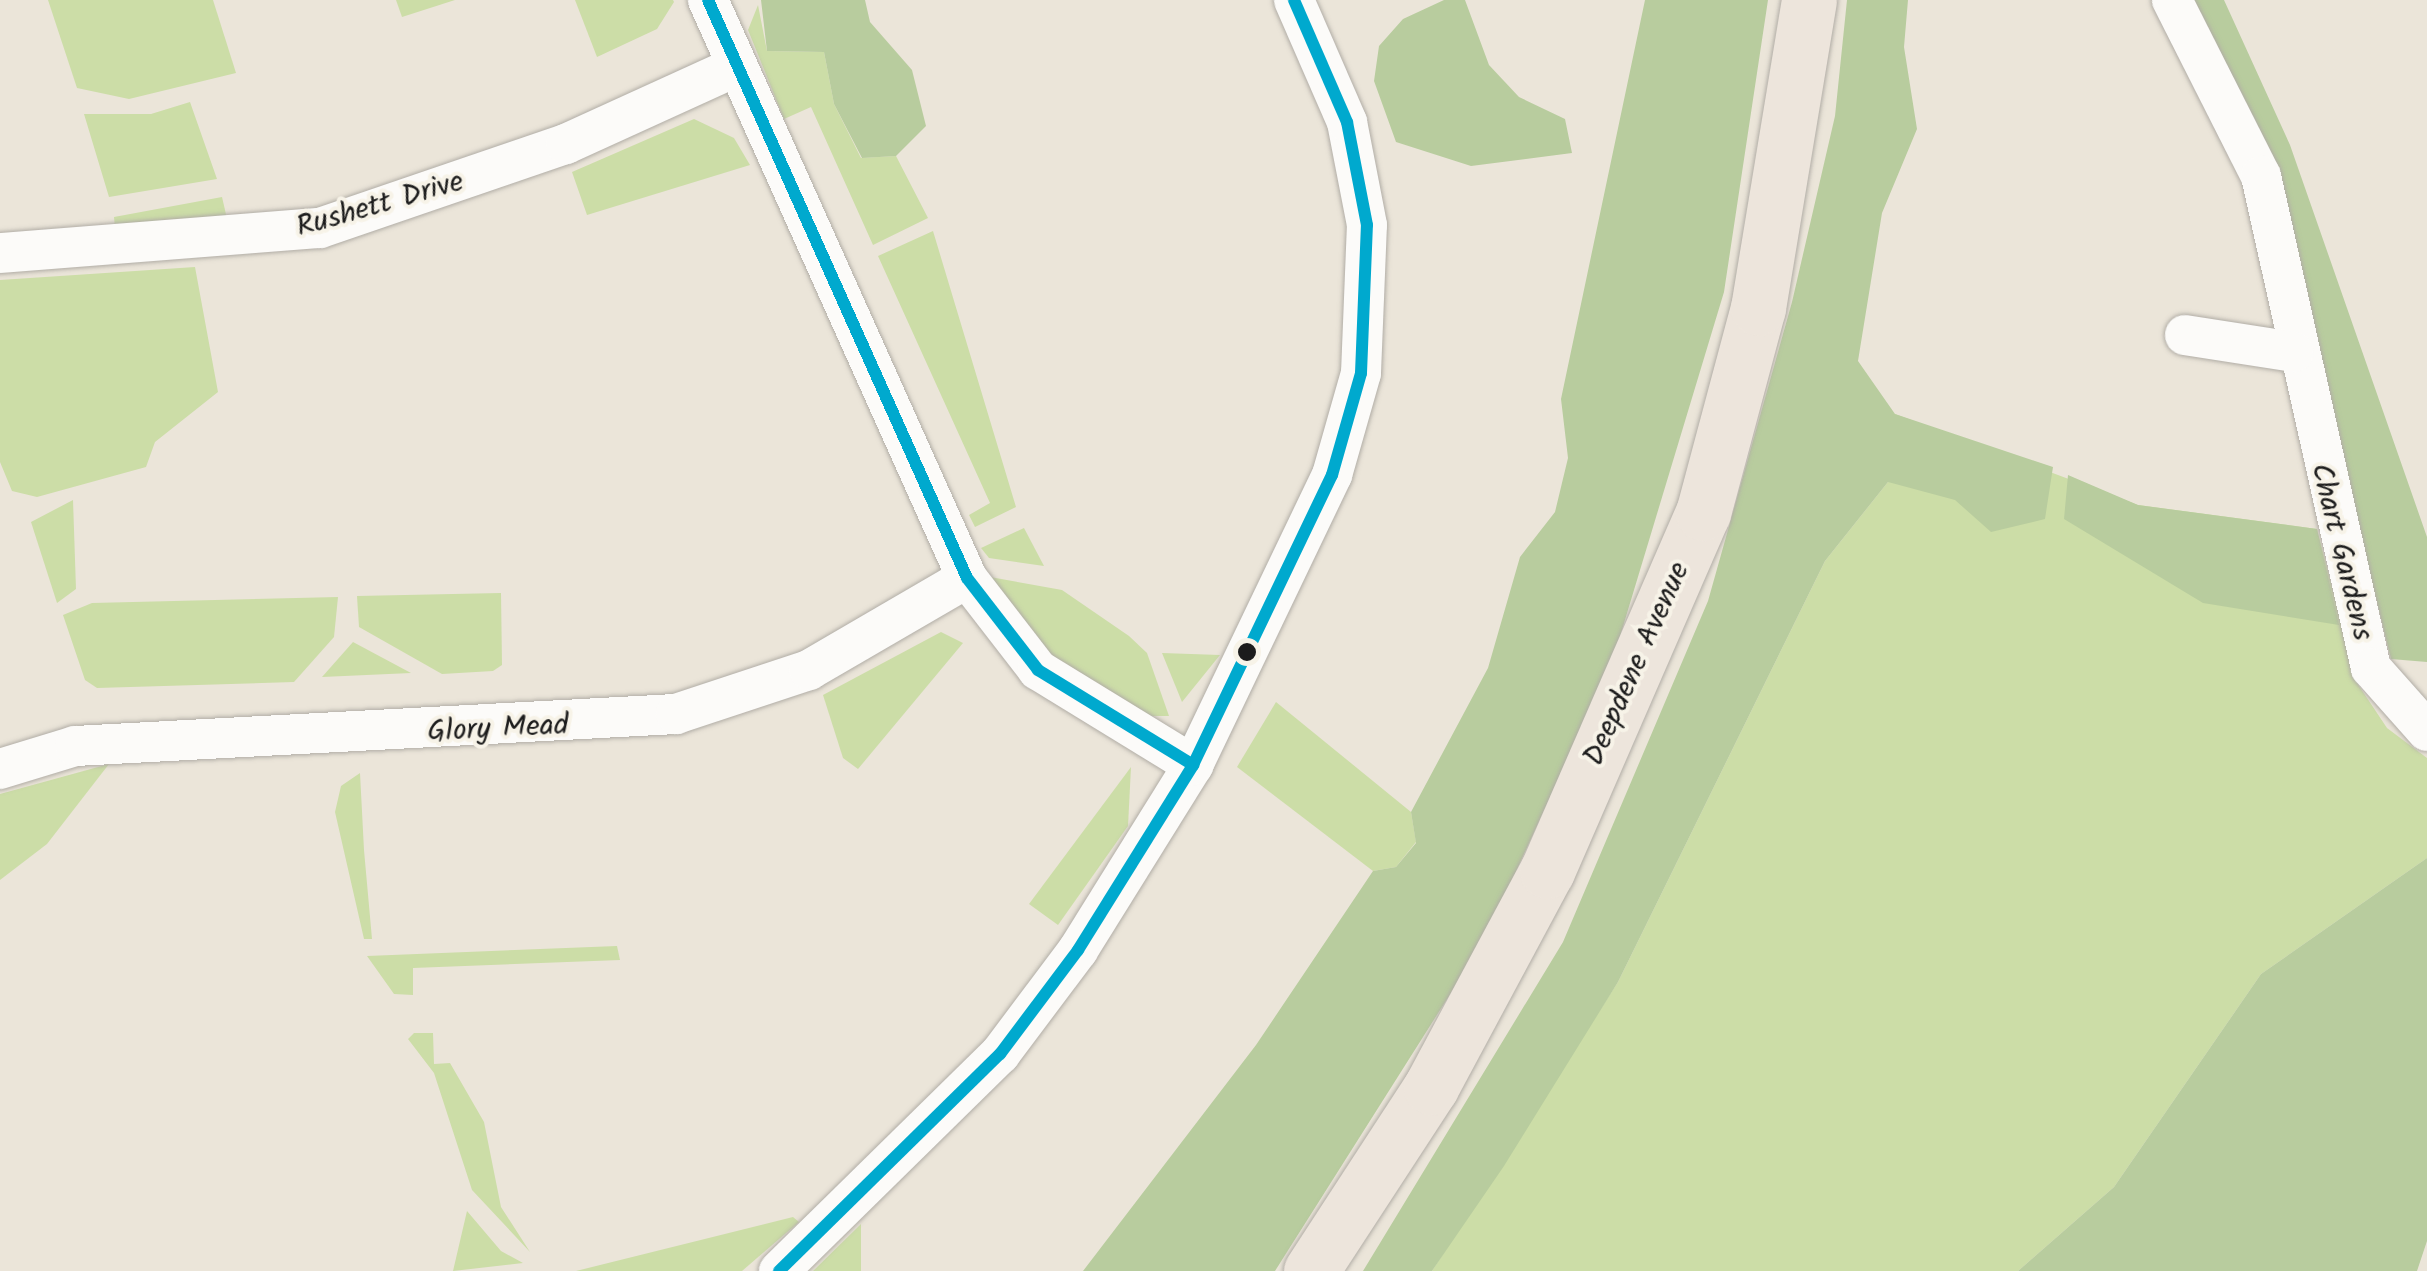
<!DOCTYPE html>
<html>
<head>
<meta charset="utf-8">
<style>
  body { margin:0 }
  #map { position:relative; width:2427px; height:1271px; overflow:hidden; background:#ebe5d9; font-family:Kalam,sans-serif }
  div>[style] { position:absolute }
  .green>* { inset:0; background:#ccdda7 }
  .forest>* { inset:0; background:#b8cc9e }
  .roads { filter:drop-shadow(0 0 2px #b1ada6) drop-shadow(0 0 2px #b1ada6) }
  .minor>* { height:40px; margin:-20px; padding:0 20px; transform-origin:20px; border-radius:20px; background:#fcfbf9 }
  .trunk>* { height:55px; margin:-27.5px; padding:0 27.5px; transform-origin:27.5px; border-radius:27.5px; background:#ede5dc }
  .bus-1>* { height:12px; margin:-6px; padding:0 6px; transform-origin:6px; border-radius:6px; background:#00a9ce }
  .dots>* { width:28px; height:28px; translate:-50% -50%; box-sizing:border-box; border:5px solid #f7f3e8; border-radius:50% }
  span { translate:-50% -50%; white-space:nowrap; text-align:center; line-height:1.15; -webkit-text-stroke:8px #f7f3e8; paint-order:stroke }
  .street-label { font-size:30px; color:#1c1c1c }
</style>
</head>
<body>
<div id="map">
  <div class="green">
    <div style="clip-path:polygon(48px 0,213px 0,236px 73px,129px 99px,77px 88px)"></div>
    <div style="clip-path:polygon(396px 0,455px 0,402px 17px)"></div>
    <div style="clip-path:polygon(575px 0,673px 0,674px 2px,657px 29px,597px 57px)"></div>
    <div style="clip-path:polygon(758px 5px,767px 51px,824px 52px,834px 104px,861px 158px,896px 156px,928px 218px,873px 245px,811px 107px,784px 119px,748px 30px)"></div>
    <div style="clip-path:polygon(190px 102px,217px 179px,109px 197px,84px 114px,151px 114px)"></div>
    <div style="clip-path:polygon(694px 119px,734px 138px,750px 165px,587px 215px,572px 172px)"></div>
    <div style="clip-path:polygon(222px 197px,228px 223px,115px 228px,114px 217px)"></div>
    <div style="clip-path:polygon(933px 231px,1016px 507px,975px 527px,969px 515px,990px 503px,878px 256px)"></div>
    <div style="clip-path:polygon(195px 267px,218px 392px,155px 442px,146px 467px,37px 497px,12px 491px,0 462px,0 280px)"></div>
    <div style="clip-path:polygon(1895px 414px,2138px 505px,2317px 529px,2357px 683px,2387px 728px,2427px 758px,2427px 858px,2261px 974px,2114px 1187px,2018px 1271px,1432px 1271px,1618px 982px,1825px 561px,1888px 482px)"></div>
    <div style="clip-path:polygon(73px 500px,76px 589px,57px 603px,31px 522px)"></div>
    <div style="clip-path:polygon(1024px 528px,1044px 566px,989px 558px,981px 548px)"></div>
    <div style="clip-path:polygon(990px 577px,1062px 590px,1129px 636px,1147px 653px,1169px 716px,1150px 716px,1054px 658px)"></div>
    <div style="clip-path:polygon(501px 593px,502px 665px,493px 671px,442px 674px,359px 627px,357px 596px)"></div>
    <div style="clip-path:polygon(338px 597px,334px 637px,294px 682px,97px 688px,85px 680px,63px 615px,92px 603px)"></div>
    <div style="clip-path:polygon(941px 632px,963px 643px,858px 769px,843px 758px,823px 695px)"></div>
    <div style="clip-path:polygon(353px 642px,411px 673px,322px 677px)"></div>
    <div style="clip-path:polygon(1162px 653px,1220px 655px,1182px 702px)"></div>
    <div style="clip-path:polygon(1276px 702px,1411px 812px,1416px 842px,1396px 867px,1373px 871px,1237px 767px)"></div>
    <div style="clip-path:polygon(109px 764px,47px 844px,0 880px,0 794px)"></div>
    <div style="clip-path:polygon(1131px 767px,1128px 826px,1058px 925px,1029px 904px)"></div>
    <div style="clip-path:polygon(360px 773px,364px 850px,372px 939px,364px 939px,335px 812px,341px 786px)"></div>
    <div style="clip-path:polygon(617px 946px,620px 960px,413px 968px,413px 995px,394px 994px,367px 956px)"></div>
    <div style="clip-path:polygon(414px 1033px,433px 1033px,434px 1064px,450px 1063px,484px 1122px,501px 1207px,530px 1252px,472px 1190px,434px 1073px,408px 1039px)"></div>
    <div style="clip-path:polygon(467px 1211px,501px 1251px,523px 1263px,453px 1271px)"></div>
    <div style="clip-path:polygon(793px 1217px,799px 1222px,742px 1271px,576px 1271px)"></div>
    <div style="clip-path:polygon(861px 1224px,861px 1271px,813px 1271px)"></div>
  </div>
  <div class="forest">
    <div style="clip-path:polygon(761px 0,865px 0,870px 22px,912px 70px,926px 126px,896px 156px,862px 158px,834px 104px,824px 52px,767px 51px)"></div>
    <div style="clip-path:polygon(1444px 0,1465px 0,1489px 65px,1519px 97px,1565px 119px,1572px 153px,1471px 166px,1396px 142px,1374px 81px,1379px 46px,1403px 19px)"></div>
    <div style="clip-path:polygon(1645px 0,1768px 0,1724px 292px,1618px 643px,1551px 795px,1485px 939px,1275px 1271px,1083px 1271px,1256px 1045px,1373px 871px,1396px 867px,1416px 843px,1411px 812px,1488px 668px,1520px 557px,1555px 512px,1568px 458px,1561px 399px)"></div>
    <div style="clip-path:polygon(1847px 0,1908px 0,1904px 47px,1917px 129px,1882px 213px,1858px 361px,1895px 414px,2053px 467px,2045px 519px,1991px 532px,1955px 500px,1888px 482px,1825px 561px,1618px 982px,1504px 1166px,1432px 1271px,1363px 1271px,1563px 942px,1708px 601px,1792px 302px,1835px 116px)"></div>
    <div style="clip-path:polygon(2193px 0,2224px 0,2290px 145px,2427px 537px,2427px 662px,2391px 659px,2266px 154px)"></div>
    <div style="clip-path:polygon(2068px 475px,2138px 505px,2317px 529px,2339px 625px,2203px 603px,2064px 519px)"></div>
    <div style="clip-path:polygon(2427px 858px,2427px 1241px,2417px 1271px,2018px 1271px,2114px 1187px,2261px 974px)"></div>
  </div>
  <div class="roads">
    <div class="minor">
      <div style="left:708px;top:0;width:633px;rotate:65.86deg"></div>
      <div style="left:967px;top:578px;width:116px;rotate:52.3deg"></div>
      <div style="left:1038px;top:670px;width:182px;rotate:31.5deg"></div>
      <div style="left:2172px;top:0;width:197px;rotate:63.2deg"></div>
      <div style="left:2261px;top:176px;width:504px;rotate:77.4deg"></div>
      <div style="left:2371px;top:668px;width:84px;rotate:48.4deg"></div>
      <div style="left:0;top:253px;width:321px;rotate:-4.5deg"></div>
      <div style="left:320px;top:228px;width:260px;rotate:-18.9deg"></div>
      <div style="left:566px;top:144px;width:188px;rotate:-24.5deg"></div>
      <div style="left:2185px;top:335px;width:110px;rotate:8.9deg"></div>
      <div style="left:0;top:769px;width:78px;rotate:-17deg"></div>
      <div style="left:75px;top:746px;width:602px;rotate:-3.05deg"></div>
      <div style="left:676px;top:714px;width:140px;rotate:-18.3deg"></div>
      <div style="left:809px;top:670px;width:183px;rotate:-30.2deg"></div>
      <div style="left:779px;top:1271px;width:310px;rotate:-44.5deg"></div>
      <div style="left:1000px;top:1054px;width:130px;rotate:-53.1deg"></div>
      <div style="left:1078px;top:950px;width:218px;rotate:-58.1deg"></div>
      <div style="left:1193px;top:765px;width:322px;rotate:-64.4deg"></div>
      <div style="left:1332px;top:475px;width:106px;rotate:-74.1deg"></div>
      <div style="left:1361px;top:373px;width:148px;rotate:-87.7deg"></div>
      <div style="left:1367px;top:225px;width:105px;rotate:-101deg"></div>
      <div style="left:1347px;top:122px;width:133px;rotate:-113.5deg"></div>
    </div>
    <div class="trunk">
      <div style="left:1311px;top:1271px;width:220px;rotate:-56.9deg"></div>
      <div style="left:1431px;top:1087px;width:245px;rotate:-61.8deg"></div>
      <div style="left:1547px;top:871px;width:391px;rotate:-66.5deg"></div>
      <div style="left:1703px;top:513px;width:212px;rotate:-75deg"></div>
      <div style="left:1758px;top:308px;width:312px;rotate:-80.6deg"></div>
    </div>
  </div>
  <div class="bus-1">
    <div style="left:708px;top:0;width:633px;rotate:65.86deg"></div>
    <div style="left:967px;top:578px;width:116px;rotate:52.3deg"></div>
    <div style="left:1038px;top:670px;width:182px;rotate:31.5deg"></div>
    <div style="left:779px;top:1271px;width:310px;rotate:-44.5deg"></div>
    <div style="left:1000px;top:1054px;width:130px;rotate:-53.1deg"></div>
    <div style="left:1078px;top:950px;width:218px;rotate:-58.1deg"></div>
    <div style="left:1193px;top:765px;width:322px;rotate:-64.4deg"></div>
    <div style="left:1332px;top:475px;width:106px;rotate:-74.1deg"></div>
    <div style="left:1361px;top:373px;width:148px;rotate:-87.7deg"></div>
    <div style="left:1367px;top:225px;width:105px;rotate:-101deg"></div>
    <div style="left:1347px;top:122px;width:133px;rotate:-113.5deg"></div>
  </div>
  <div class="dots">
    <div style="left:1247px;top:652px;background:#1c1c1c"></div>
  </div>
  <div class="street-label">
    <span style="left:380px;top:205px;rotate:-16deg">Rushett Drive</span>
    <span style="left:2341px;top:552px;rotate:76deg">Chart Gardens</span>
    <span style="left:1637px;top:664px;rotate:-66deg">Deepdene Avenue</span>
    <span style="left:498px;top:729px;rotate:-3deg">Glory Mead</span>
  </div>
</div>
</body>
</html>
